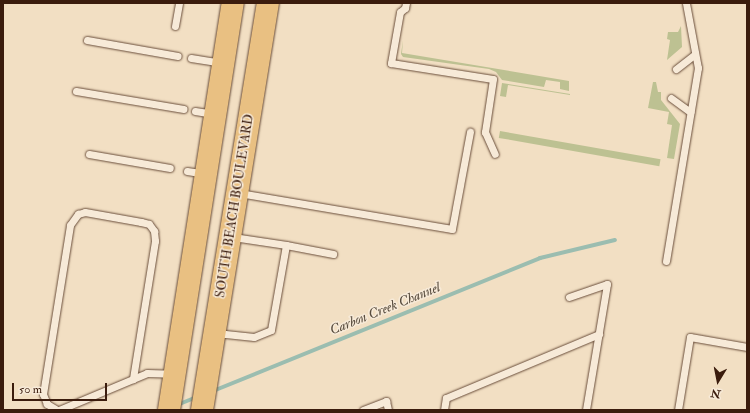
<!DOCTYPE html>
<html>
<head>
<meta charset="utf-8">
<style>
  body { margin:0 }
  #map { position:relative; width:750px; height:413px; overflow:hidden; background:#f2dfc3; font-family:"IM FELL Double Pica",serif }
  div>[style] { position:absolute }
  .green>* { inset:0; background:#bdc192; transform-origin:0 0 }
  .stream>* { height:4px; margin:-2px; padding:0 2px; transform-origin:2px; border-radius:2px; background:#9bbdb0 }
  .roads { filter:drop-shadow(0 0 1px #694d3a) drop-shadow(0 0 1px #694d3a) }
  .service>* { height:7px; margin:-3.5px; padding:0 3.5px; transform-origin:3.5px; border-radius:3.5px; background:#f7ead8 }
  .primary>* { height:22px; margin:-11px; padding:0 11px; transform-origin:11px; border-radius:11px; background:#e9c082 }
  span { translate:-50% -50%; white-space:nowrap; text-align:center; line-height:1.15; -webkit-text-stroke:3px #f7ead8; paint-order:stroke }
  .street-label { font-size:13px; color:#3b1c0d }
  .water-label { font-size:14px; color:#584c3e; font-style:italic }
  .frame { position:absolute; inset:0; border:4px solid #3b1c0d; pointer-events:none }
  .north { position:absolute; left:698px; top:361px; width:40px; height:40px; -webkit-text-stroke:3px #f7ead8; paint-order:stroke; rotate:190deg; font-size:11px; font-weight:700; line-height:16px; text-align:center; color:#3b1c0d }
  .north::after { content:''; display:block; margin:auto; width:14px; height:18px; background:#3b1c0d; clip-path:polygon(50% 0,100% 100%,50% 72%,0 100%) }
  .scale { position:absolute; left:12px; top:383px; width:95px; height:18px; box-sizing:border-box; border:2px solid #3b1c0d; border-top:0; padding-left:5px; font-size:12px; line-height:14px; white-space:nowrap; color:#3b1c0d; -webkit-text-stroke:3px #f7ead8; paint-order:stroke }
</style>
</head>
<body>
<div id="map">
  <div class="green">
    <div style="clip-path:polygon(681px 26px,682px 47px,667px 60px,670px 40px,667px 39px,668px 32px,678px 32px)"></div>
    <div style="clip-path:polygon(403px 40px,402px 53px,569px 81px,569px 91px,560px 89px,560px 82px,546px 80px,544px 87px,502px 80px,496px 72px,489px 69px,403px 57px,401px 54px)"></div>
    <div style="clip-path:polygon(653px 82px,656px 82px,658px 92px,661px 92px,661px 100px,680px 124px,674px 159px,667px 158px,672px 125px,667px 124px,669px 112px,648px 108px)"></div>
    <div style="clip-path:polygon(502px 83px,570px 94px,570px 95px,508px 85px,506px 97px,500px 96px)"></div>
    <div style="left:500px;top:131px;width:163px;height:7px;rotate:10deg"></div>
  </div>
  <div class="stream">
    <div style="left:213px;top:391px;width:353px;rotate:-22.1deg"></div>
    <div style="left:540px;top:258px;width:77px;rotate:-13.5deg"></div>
    <div style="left:177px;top:405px;width:22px;rotate:-22deg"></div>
  </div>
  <div class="roads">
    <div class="service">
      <div style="left:406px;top:3px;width:5px;rotate:101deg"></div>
      <div style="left:405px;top:8px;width:6px;rotate:141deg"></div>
      <div style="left:400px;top:12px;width:52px;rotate:100deg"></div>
      <div style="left:391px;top:63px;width:103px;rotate:8.9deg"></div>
      <div style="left:493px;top:79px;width:54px;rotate:98.6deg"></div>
      <div style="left:485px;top:132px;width:24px;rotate:66deg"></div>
      <div style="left:175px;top:26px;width:23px;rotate:-80deg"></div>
      <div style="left:87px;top:40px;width:92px;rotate:10deg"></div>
      <div style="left:191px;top:58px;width:31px;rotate:9deg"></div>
      <div style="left:676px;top:69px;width:24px;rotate:-38deg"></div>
      <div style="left:76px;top:91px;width:109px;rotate:9.5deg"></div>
      <div style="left:671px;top:98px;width:24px;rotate:36deg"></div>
      <div style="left:195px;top:111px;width:19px;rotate:9deg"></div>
      <div style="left:89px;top:154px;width:82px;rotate:9.8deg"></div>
      <div style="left:187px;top:171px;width:18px;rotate:9deg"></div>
      <div style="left:239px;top:193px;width:216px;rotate:9.6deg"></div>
      <div style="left:452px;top:229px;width:99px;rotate:-79.5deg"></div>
      <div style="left:233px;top:237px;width:54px;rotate:8.6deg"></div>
      <div style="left:666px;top:261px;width:196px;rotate:-80.6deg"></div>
      <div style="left:698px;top:68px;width:66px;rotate:-100.5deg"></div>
      <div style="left:569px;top:297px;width:40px;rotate:-18.9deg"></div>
      <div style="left:607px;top:284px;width:128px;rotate:99.5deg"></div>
      <div style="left:216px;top:333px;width:38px;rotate:6deg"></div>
      <div style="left:254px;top:337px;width:18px;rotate:-22deg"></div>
      <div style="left:271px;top:330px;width:86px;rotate:-80deg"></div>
      <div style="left:286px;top:245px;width:48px;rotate:10.8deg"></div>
      <div style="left:57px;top:410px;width:12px;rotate:-149deg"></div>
      <div style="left:47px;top:404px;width:11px;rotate:-112deg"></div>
      <div style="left:43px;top:394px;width:171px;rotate:-80.9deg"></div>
      <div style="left:70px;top:225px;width:14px;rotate:-54deg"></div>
      <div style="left:78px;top:214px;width:7px;rotate:-16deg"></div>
      <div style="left:85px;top:212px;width:57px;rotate:10.1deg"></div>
      <div style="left:141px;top:222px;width:8px;rotate:14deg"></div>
      <div style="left:149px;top:224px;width:9px;rotate:54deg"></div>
      <div style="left:154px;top:231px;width:10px;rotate:84deg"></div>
      <div style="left:155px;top:241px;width:140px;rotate:99.1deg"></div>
      <div style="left:59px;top:410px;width:95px;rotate:-22.8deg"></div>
      <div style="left:147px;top:373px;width:25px;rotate:2deg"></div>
      <div style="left:363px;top:410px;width:25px;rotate:-21deg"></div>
      <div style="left:386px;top:401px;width:9px;rotate:77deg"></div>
      <div style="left:444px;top:410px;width:12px;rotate:-81deg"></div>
      <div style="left:446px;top:398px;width:166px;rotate:-22.7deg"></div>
      <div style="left:678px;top:410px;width:74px;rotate:-80.7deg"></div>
      <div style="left:690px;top:337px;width:58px;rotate:10deg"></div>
    </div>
    <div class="primary">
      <div style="left:169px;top:410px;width:412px;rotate:-81.1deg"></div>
      <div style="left:202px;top:410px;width:412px;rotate:-80.8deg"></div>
    </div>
  </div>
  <div class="street-label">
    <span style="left:235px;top:206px;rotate:-81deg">SOUTH BEACH BOULEVARD</span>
  </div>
  <div class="water-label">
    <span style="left:385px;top:309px;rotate:-22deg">Carbon Creek Channel</span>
  </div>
  <div class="frame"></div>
  <div class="north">N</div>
  <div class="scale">50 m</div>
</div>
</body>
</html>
